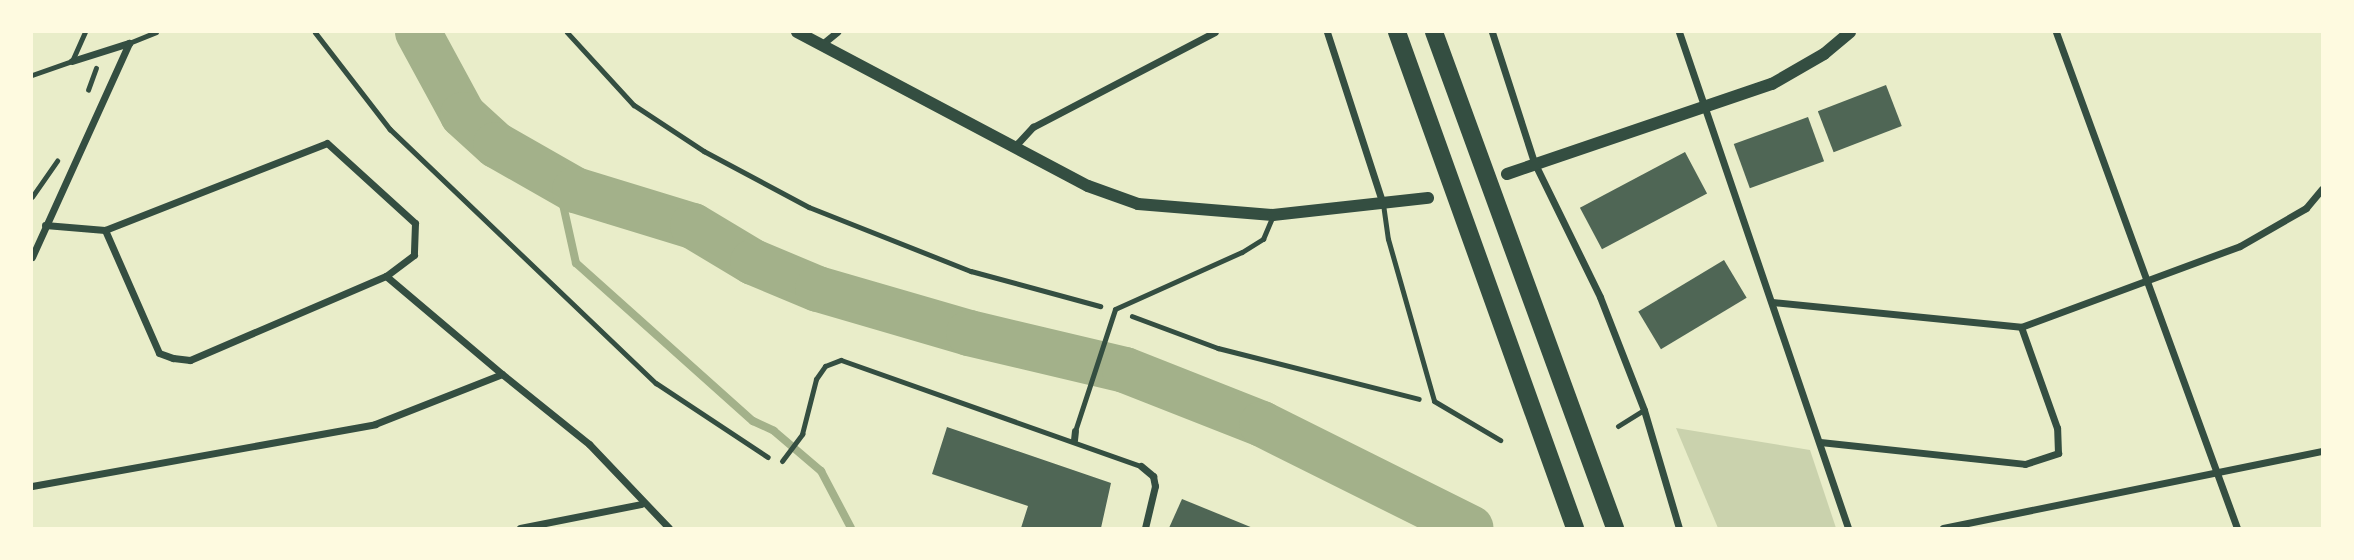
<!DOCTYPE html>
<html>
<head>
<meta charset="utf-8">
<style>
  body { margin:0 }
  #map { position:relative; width:2354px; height:560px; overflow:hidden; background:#e9edc9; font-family:"Titillium Web",sans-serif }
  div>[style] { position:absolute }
  .green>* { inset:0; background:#cad2ad }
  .stream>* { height:8px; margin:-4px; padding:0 4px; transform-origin:4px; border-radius:4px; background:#a3b18a }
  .river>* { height:46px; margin:-23px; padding:0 23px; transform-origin:23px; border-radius:23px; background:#a3b18a }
  .building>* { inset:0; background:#4f6655; transform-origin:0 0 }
  .path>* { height:4.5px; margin:-2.25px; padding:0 2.25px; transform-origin:2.25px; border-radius:2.25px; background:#344e41 }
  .service>* { height:5px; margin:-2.5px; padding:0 2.5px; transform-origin:2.5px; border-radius:2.5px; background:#344e41 }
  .minor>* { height:7px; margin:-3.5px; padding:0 3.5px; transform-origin:3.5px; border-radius:3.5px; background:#344e41 }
  .tertiary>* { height:12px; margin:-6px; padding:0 6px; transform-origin:6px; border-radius:6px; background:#344e41 }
  .trunk>* { height:18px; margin:-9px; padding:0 9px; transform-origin:9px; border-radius:9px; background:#344e41 }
  span { translate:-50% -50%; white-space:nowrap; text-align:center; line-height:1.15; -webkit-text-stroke:7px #fefae0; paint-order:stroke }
  .frame { position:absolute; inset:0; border:33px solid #fefae0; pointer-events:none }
</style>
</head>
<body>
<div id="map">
  <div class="green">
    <div style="clip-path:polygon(1676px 428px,1810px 450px,1836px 528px,1718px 528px)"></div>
  </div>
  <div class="stream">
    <div style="left:549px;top:172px;width:22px;rotate:60deg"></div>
    <div style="left:560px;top:191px;width:74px;rotate:77.5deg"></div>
    <div style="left:576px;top:263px;width:237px;rotate:41.8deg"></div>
    <div style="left:753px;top:421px;width:23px;rotate:25deg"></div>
    <div style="left:774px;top:431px;width:62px;rotate:40.4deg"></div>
    <div style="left:821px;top:471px;width:64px;rotate:62.2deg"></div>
  </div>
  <div class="river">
    <div style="left:418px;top:32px;width:94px;rotate:61.5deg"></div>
    <div style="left:463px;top:115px;width:45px;rotate:42.3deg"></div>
    <div style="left:496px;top:145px;width:91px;rotate:29.7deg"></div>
    <div style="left:575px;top:190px;width:123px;rotate:17deg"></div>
    <div style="left:693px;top:226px;width:70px;rotate:31deg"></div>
    <div style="left:753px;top:262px;width:70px;rotate:22.6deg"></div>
    <div style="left:818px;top:289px;width:157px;rotate:16.2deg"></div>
    <div style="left:969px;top:333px;width:160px;rotate:13.3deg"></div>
    <div style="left:1125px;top:370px;width:147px;rotate:21.5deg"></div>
    <div style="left:1262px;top:424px;width:233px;rotate:26.5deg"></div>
  </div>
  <div class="building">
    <div style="left:1886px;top:85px;width:44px;height:73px;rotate:69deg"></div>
    <div style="left:1808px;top:117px;width:47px;height:79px;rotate:70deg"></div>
    <div style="left:1685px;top:152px;width:47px;height:119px;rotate:62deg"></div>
    <div style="left:1724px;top:260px;width:44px;height:100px;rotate:59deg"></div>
    <div style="clip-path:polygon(947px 427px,1111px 483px,1101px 528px,1021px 528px,1028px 506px,932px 474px)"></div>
    <div style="clip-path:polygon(1182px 499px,1253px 528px,1169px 528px)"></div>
  </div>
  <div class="path">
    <div style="left:315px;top:32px;width:123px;rotate:52.3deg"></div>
    <div style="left:390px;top:129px;width:368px;rotate:43.7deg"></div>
    <div style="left:656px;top:383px;width:134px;rotate:33.5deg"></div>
    <div style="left:567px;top:32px;width:99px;rotate:47.5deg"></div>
    <div style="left:634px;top:105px;width:84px;rotate:33.3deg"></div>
    <div style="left:704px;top:151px;width:119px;rotate:28.1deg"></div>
    <div style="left:809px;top:207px;width:174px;rotate:21.6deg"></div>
    <div style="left:971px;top:271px;width:134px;rotate:15.2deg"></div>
    <div style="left:88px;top:90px;width:23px;rotate:-70deg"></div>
    <div style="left:32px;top:197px;width:44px;rotate:-55.2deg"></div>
    <div style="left:1132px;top:316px;width:92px;rotate:20.4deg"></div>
    <div style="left:1218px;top:348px;width:207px;rotate:14.2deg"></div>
  </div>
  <div class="service">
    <div style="left:129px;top:43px;width:29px;rotate:-22deg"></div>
    <div style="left:32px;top:75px;width:42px;rotate:-19.3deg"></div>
    <div style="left:72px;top:61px;width:32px;rotate:-66deg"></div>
    <div style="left:1383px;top:204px;width:35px;rotate:82deg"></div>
    <div style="left:1388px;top:239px;width:168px;rotate:74.1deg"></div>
    <div style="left:1434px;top:401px;width:77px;rotate:30.6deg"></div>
    <div style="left:1618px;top:426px;width:31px;rotate:-32deg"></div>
    <div style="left:1075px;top:431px;width:128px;rotate:-71.8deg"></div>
    <div style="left:1115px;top:309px;width:139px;rotate:-24.2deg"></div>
    <div style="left:1242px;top:252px;width:25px;rotate:-32deg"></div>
    <div style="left:1263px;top:239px;width:26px;rotate:-67deg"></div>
    <div style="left:782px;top:461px;width:34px;rotate:-53deg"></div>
    <div style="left:802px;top:434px;width:57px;rotate:-75.7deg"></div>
    <div style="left:816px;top:379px;width:16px;rotate:-55deg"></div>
    <div style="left:825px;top:366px;width:17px;rotate:-21deg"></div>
    <div style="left:841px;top:360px;width:318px;rotate:19.5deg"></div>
  </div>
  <div class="minor">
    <div style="left:1327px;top:32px;width:178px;rotate:72deg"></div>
    <div style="left:1492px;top:32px;width:137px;rotate:72.1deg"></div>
    <div style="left:1534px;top:162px;width:150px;rotate:63.9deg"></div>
    <div style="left:1600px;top:297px;width:121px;rotate:68.7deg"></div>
    <div style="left:1644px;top:410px;width:123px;rotate:73.5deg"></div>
    <div style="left:1679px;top:32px;width:524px;rotate:71.18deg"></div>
    <div style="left:2056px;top:32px;width:528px;rotate:69.95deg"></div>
    <div style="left:821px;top:45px;width:21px;rotate:-39deg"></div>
    <div style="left:72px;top:61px;width:60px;rotate:-17.5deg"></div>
    <div style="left:1016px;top:145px;width:25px;rotate:-47deg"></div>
    <div style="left:1033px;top:127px;width:205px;rotate:-27.6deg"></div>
    <div style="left:45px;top:225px;width:60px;rotate:4.8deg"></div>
    <div style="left:105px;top:230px;width:134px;rotate:66.3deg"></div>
    <div style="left:159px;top:353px;width:15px;rotate:20deg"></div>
    <div style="left:173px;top:358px;width:17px;rotate:7deg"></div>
    <div style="left:190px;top:360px;width:213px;rotate:-23.2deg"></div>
    <div style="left:386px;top:276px;width:152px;rotate:40.2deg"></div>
    <div style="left:105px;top:230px;width:238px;rotate:-21.4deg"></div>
    <div style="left:327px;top:143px;width:119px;rotate:42.3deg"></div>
    <div style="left:415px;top:223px;width:32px;rotate:92deg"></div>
    <div style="left:414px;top:255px;width:35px;rotate:143deg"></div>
    <div style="left:32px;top:257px;width:235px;rotate:-65.6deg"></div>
    <div style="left:1772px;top:302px;width:250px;rotate:5.7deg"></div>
    <div style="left:2021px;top:327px;width:233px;rotate:-20.3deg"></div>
    <div style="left:2240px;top:246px;width:76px;rotate:-29.9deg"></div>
    <div style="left:2306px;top:208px;width:25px;rotate:-50deg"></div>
    <div style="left:1074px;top:440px;width:9px;rotate:-84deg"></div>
    <div style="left:1820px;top:442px;width:206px;rotate:6.1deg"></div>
    <div style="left:2025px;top:464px;width:35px;rotate:-18deg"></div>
    <div style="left:2058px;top:453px;width:25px;rotate:-92deg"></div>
    <div style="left:2057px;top:428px;width:107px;rotate:-109.6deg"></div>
    <div style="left:1141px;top:466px;width:16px;rotate:40deg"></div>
    <div style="left:1153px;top:476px;width:10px;rotate:79deg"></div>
    <div style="left:1155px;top:486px;width:43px;rotate:103.4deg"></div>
    <div style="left:32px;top:486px;width:349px;rotate:-10.2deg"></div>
    <div style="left:375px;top:424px;width:136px;rotate:-21.5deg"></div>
    <div style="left:502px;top:374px;width:112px;rotate:38.8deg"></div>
    <div style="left:589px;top:444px;width:116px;rotate:46.4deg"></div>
    <div style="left:520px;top:528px;width:123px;rotate:-11.2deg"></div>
    <div style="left:1943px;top:528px;width:387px;rotate:-11.5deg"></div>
  </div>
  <div class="tertiary">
    <div style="left:797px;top:32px;width:329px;rotate:27.9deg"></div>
    <div style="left:1088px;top:186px;width:53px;rotate:19.8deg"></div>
    <div style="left:1138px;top:204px;width:135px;rotate:4.7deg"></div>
    <div style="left:1273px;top:215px;width:156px;rotate:-6.3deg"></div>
    <div style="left:1507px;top:174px;width:280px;rotate:-18.8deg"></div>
    <div style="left:1772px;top:84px;width:60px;rotate:-30deg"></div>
    <div style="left:1824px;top:54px;width:34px;rotate:-40deg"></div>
  </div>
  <div class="trunk">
    <div style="left:1397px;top:32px;width:527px;rotate:70.26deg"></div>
    <div style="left:1434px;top:32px;width:528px;rotate:69.95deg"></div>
  </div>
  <div class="frame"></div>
</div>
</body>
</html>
